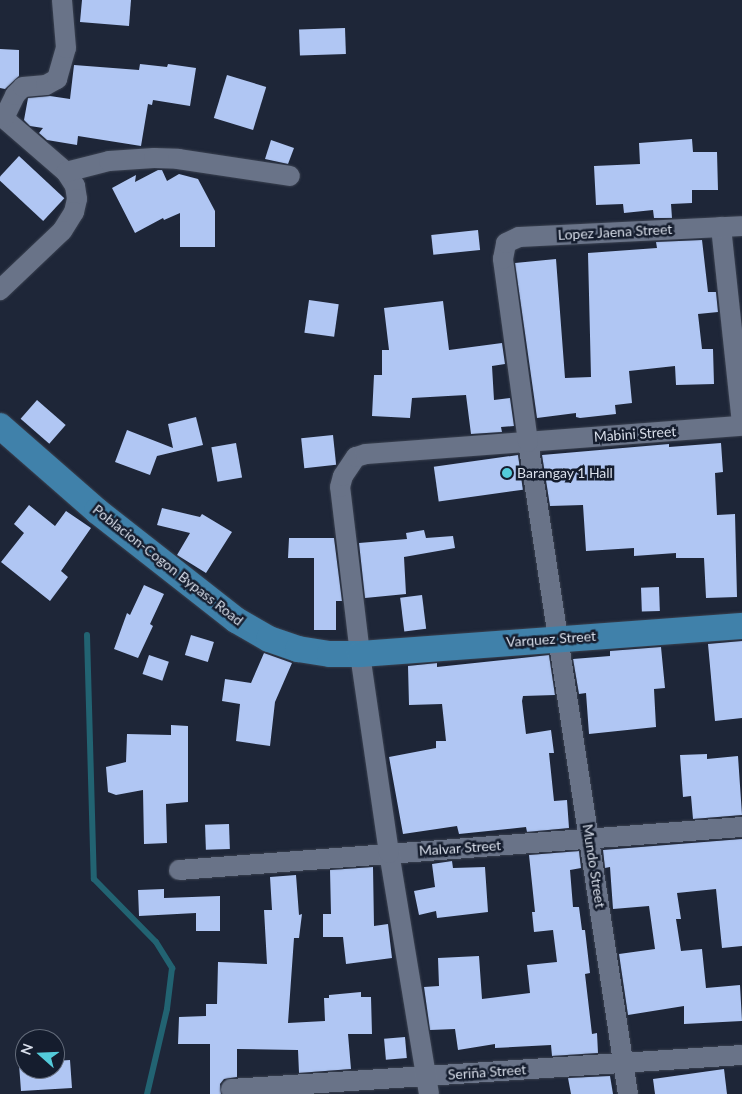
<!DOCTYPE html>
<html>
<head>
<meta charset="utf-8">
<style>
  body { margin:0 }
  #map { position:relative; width:742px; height:1094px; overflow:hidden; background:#1e2638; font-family:Lato,sans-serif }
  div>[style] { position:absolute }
  .stream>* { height:6px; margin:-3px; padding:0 3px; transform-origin:3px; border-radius:3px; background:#226372 }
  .building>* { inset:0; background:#b0c6f3; transform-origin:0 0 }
  .roads { filter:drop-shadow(0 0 1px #3a4150) drop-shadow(0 0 1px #3a4150) }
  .minor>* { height:20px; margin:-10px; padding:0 10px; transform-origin:10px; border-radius:10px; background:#697388 }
  .major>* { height:26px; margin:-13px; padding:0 13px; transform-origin:13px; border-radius:13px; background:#4081aa }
  .dots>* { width:14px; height:14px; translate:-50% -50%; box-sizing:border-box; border:2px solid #151d2e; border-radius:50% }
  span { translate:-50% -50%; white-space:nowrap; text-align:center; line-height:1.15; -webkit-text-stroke:5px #151d2e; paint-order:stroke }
  .street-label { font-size:14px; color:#d9dfeb }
  .poi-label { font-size:14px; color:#d9dfeb }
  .left { translate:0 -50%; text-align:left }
  .north { position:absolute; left:15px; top:1029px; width:50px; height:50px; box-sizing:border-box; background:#151d2e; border:1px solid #636b7a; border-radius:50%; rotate:290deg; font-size:14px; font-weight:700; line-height:20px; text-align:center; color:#d9dfeb }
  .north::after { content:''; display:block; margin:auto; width:18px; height:22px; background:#53cbda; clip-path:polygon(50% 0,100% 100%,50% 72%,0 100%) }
</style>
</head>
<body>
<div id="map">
  <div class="stream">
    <div style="left:87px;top:635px;width:244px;rotate:88.4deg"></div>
    <div style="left:94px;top:879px;width:88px;rotate:45.5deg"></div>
    <div style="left:156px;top:942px;width:31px;rotate:58deg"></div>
    <div style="left:172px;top:968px;width:41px;rotate:97deg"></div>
    <div style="left:167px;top:1009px;width:87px;rotate:103.2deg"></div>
  </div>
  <div class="building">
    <div style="clip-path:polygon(82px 0,131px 0,129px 26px,80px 22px)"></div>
    <div style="left:345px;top:28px;width:26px;height:46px;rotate:88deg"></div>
    <div style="clip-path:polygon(0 49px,19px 50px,19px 76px,5px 89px,0 88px)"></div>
    <div style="clip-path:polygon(140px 64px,167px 67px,168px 64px,196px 68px,190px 106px,153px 100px,152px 105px,148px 104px,141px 146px,78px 136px,77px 145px,47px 140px,39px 133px,43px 128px,30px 126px,24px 120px,28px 98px,50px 96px,70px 99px,74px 65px,139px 70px)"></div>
    <div style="left:227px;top:75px;width:41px;height:45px;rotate:17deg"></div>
    <div style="clip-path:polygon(692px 139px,693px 152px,717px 152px,718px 190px,692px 190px,692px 203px,671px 204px,672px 218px,654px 218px,653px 210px,624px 213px,623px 204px,596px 205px,594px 166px,640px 164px,639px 143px)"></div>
    <div style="clip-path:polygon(271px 140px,294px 148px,288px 164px,265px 159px)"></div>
    <div style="left:19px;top:156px;width:62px;height:31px;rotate:43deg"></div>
    <div style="clip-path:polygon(158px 170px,162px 170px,167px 181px,179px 174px,198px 179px,215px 211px,215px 247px,180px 247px,180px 213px,164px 220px,163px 218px,135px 233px,112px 188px,136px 175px,135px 182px)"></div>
    <div style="left:478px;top:230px;width:20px;height:47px;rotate:84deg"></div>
    <div style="clip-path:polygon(702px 240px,708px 292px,716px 292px,718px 312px,698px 314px,702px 349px,713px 349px,714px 384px,676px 385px,675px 366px,629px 371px,632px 403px,615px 405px,616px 414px,580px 418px,576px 417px,576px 413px,537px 418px,515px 263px,556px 259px,565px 378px,591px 377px,588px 253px,657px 248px,656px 242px)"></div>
    <div style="left:309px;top:300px;width:30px;height:33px;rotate:8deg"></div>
    <div style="clip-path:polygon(443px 301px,449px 350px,502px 343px,505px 364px,492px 366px,494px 400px,510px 398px,514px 426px,501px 427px,502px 432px,471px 434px,466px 395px,412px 398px,410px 418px,372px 416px,374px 375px,382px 375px,382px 350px,389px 350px,384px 308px)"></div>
    <div style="left:37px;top:400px;width:38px;height:25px;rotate:41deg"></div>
    <div style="clip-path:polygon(196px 417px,203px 445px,157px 456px,150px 475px,115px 462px,127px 430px,173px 448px,168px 424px)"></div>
    <div style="left:333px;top:435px;width:30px;height:32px;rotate:84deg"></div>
    <div style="left:236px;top:443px;width:35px;height:25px;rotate:80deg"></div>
    <div style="clip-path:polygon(721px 443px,723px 472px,715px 473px,717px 515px,735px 514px,737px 597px,706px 598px,704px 558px,676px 558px,676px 553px,634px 556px,634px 548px,586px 551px,583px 505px,550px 506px,542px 455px,669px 444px,669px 447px)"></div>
    <div style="left:518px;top:455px;width:35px;height:85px;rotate:82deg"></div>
    <div style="clip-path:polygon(29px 505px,55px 526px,66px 511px,91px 528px,61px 571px,68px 577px,50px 601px,1px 562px,24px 533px,14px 524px)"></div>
    <div style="clip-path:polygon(162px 508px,200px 517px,202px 514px,232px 532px,206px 573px,177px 555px,190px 533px,157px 525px)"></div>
    <div style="clip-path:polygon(424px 530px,426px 538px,453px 536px,455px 548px,404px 557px,406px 594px,365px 598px,359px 543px,407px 539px,406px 533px)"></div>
    <div style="clip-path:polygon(289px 538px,334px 538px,342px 601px,336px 601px,336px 630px,314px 630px,314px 558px,288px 558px)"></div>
    <div style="clip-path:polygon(144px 585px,164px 594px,150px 624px,153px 626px,138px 658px,114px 649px,127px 613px,130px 615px)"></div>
    <div style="left:659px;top:587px;width:24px;height:18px;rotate:88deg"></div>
    <div style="left:422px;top:595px;width:34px;height:22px;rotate:83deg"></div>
    <div style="left:191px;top:635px;width:24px;height:21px;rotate:17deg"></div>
    <div style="clip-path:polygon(742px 641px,742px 718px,715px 721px,708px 644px)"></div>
    <div style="clip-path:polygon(661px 647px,665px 688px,654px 689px,656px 727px,589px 734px,586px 693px,579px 694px,573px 659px,610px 656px,610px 651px)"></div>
    <div style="clip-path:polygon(264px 653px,292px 663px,275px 702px,270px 746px,236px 741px,240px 704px,222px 701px,225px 679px,251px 683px)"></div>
    <div style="left:149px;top:655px;width:21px;height:20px;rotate:19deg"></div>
    <div style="clip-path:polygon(549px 655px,555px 695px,523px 696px,522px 701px,526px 734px,551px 730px,554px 753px,549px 753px,554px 801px,567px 800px,569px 828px,527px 832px,526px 827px,459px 834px,457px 826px,403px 834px,389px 757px,436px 748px,436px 741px,446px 741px,442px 704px,409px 705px,408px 666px,437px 663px,437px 667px)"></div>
    <div style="clip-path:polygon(171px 725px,188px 726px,188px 802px,166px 804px,167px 843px,144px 844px,143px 790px,116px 795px,108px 792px,106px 767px,126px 762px,127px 734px,171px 735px)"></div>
    <div style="clip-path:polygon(707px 754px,707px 759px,738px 756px,742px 815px,693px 819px,691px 796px,683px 797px,680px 755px)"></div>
    <div style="left:229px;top:824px;width:25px;height:24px;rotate:88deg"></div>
    <div style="clip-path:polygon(742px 839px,742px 946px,722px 948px,716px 889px,677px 893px,681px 919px,676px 919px,681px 951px,702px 949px,706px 988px,740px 985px,742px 1021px,684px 1024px,684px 1006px,628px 1015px,619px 954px,655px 949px,649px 906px,613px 909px,610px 867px,605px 868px,603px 850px)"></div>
    <div style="clip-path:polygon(579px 851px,581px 868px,570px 870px,573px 907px,579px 907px,582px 930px,585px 930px,590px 973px,585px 974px,592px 1034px,597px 1033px,598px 1053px,552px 1056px,551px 1045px,495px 1048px,495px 1044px,458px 1050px,455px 1029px,430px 1030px,424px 987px,439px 986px,438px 958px,479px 956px,482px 999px,530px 993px,527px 965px,557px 962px,553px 930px,534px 932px,532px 912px,535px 912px,529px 855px)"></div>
    <div style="clip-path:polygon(452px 861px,453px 868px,485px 867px,488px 912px,437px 918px,436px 911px,419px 915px,414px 891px,435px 887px,432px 864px)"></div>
    <div style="clip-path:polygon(373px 867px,374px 926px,388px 924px,392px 958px,346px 964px,343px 937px,323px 937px,323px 914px,331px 914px,330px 870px)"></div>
    <div style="clip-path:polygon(296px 875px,299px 915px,302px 914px,299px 938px,294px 938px,288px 1023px,325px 1021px,324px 998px,329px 998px,329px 995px,361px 992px,361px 997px,371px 997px,372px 1034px,348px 1034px,351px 1069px,299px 1073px,298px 1050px,237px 1049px,237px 1077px,224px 1079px,220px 1084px,221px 1094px,210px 1094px,210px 1044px,178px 1044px,179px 1017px,206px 1016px,206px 1004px,217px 1004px,218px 962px,267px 964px,264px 910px,272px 910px,270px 877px)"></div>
    <div style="clip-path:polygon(164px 889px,164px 898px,220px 896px,220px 931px,196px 931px,196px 913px,139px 916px,138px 890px)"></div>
    <div style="left:405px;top:1037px;width:21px;height:21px;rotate:85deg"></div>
    <div style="clip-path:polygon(70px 1060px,72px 1088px,21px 1091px,19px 1064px,25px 1063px,25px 1069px,55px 1069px,55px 1061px)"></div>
    <div style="clip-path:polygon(724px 1069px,727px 1094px,655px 1094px,653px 1079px)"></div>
    <div style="clip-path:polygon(610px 1076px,613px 1094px,571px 1094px,568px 1078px)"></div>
  </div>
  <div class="roads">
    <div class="minor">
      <div style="left:0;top:115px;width:87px;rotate:40.8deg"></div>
      <div style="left:66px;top:172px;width:17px;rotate:57deg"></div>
      <div style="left:75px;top:186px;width:13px;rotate:81deg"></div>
      <div style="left:77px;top:199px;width:13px;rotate:103deg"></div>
      <div style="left:74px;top:212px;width:22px;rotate:122deg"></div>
      <div style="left:62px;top:231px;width:86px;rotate:136.4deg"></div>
      <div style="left:4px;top:118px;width:25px;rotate:-64deg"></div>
      <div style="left:15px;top:95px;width:11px;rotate:-45deg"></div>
      <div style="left:23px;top:87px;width:23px;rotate:-5deg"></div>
      <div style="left:46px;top:85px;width:13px;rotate:-29deg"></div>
      <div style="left:57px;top:79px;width:32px;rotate:-74deg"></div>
      <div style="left:66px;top:48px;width:48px;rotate:-94.8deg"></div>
      <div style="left:66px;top:172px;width:44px;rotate:-14.3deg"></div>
      <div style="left:109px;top:161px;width:45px;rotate:-3.8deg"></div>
      <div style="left:154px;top:158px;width:24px;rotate:2deg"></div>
      <div style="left:178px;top:159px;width:113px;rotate:8.6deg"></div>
      <div style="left:721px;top:227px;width:196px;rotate:83.9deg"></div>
      <div style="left:179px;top:870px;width:565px;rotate:-4.37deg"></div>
      <div style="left:231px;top:1089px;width:512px;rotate:-3.81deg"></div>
      <div style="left:429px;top:1094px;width:244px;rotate:-99.4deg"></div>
      <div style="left:389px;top:853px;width:201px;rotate:-98.3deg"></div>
      <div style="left:360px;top:654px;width:168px;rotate:-96.8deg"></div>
      <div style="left:340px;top:487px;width:11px;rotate:-75deg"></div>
      <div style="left:343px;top:476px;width:23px;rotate:-56deg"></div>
      <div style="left:356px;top:457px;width:10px;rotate:-17deg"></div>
      <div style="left:366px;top:454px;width:377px;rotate:-4.3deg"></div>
      <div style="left:628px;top:1094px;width:660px;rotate:-98.72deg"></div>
      <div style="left:528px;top:442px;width:185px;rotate:-97.8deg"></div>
      <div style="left:503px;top:259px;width:16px;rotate:-79deg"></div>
      <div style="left:506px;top:243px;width:14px;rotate:-25deg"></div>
      <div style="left:519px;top:237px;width:223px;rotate:-2.8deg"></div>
    </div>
    <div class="major">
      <div style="left:0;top:426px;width:129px;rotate:41.2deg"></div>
      <div style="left:97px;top:511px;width:177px;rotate:38.1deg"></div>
      <div style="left:236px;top:620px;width:38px;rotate:30deg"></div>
      <div style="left:269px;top:639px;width:31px;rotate:19deg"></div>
      <div style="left:298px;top:649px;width:32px;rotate:9deg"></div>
      <div style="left:330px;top:654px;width:30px"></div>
      <div style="left:360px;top:654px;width:383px;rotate:-4.2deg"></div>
    </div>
  </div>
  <div class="dots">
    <div style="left:507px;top:473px;background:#53cbda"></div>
  </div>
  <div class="street-label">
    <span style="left:615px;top:232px;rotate:-3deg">Lopez Jaena Street</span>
    <span style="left:635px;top:434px;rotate:-4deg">Mabini Street</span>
    <span style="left:168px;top:565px;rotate:38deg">Poblacion-Cogon Bypass Road</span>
    <span style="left:551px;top:639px;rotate:-4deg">Varquez Street</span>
    <span style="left:460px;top:848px;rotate:-4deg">Malvar Street</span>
    <span style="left:594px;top:866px;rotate:81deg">Mundo Street</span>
    <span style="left:487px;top:1072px;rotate:-4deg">Seriña Street</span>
  </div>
  <div class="poi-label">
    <span class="left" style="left:517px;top:473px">Barangay 1 Hall</span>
  </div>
  <div class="north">N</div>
</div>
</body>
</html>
